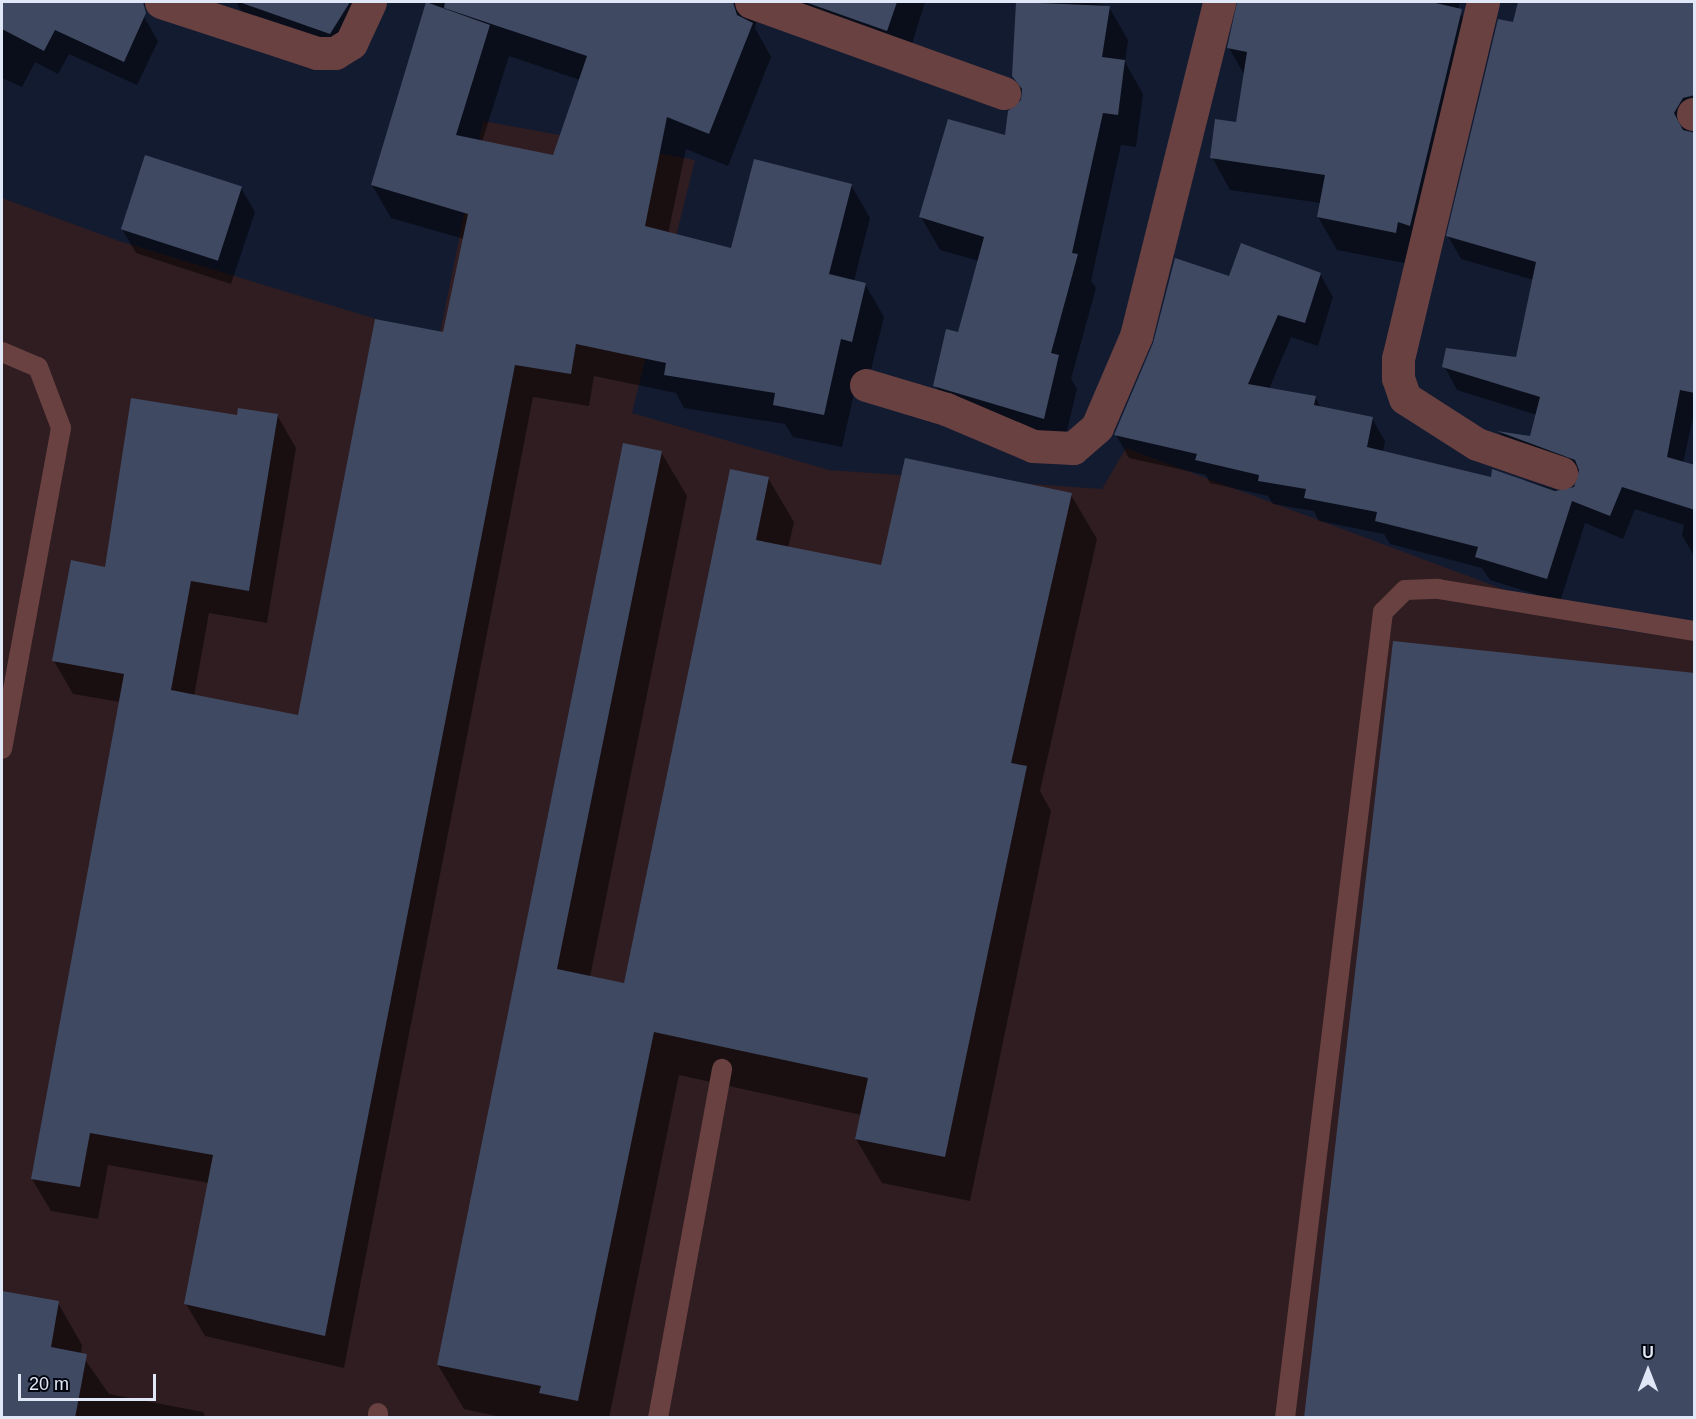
<!DOCTYPE html>
<html>
<head>
<meta charset="utf-8">
<style>
  body { margin:0 }
  #map { position:relative; width:1696px; height:1419px; overflow:hidden; background:#131b31; font-family:Helvetica,sans-serif }
  div>[style] { position:absolute }
  .industrial>* { inset:0; background:#2f1d21 }
  .shadow>* { inset:0; background:#0007 }
  .building>* { inset:0; background:#3f4962; transform-origin:0 0 }
  .service>* { height:20px; margin:-10px; padding:0 10px; transform-origin:10px; border-radius:10px; background:#694141 }
  .minor>* { height:33px; margin:-16.5px; padding:0 16.5px; transform-origin:16.5px; border-radius:16.5px; background:#694141 }
  span { translate:-50% -50%; white-space:nowrap; text-align:center; line-height:1.15; -webkit-text-stroke:4.5px #04060f; paint-order:stroke }
  .frame { position:absolute; inset:0; border:3px solid #e0e7f7; pointer-events:none }
  .north { position:absolute; left:1618px; top:1341px; width:60px; height:60px; -webkit-text-stroke:4px #04060f; paint-order:stroke; rotate:0deg; font-size:16px; font-weight:700; line-height:24px; text-align:center; color:#e0e7f7 }
  .north::after { content:''; display:block; margin:auto; width:21px; height:27px; background:#e0e7f7; clip-path:polygon(50% 0,100% 100%,50% 72%,0 100%) }
  .scale { position:absolute; left:18px; top:1374px; width:138px; height:27px; box-sizing:border-box; border:3px solid #e0e7f7; border-top:0; padding-left:8px; font-size:18px; line-height:21px; white-space:nowrap; color:#e0e7f7; -webkit-text-stroke:4px #04060f; paint-order:stroke }
</style>
</head>
<body>
<div id="map">
  <div class="industrial">
    <div style="clip-path:polygon(483px 121px,695px 160px,632px 413px,829px 470px,1102px 489px,1126px 448px,1607px 628px,1694px 640px,1694px 1417px,2px 1417px,2px 198px,119px 241px,439px 338px)"></div>
  </div>
  <div class="shadow">
    <div style="clip-path:polygon(2px 2px,110px 2px,144px 17px,158px 41px,137px 85px,69px 54px,58px 74px,35px 62px,22px 87px,2px 78px)"></div>
    <div style="clip-path:polygon(236px 2px,360px 2px,373px 24px,348px 65px,253px 32px)"></div>
    <div style="clip-path:polygon(evenodd,428px 2px,705px 2px,723px 8px,726px 2px,925px 2px,906px 63px,757px 20px,755px 28px,771px 57px,728px 166px,686px 149px,668px 234px,732px 250px,851px 185px,870px 218px,854px 281px,865px 284px,884px 317px,870px 374px,859px 371px,842px 447px,793px 437px,785px 424px,684px 408px,676px 393px,594px 376px,589px 406px,533px 397px,344px 1368px,205px 1336px,186px 1304px,209px 1183px,108px 1165px,98px 1219px,51px 1211px,32px 1179px,120px 702px,73px 694px,54px 661px,107px 569px,238px 417px,277px 415px,296px 448px,267px 623px,209px 613px,194px 696px,300px 717px,445px 334px,464px 239px,391px 218px,372px 185px,428px 2px,509px 56px,580px 80px,554px 157px,482px 142px,509px 56px)"></div>
    <div style="clip-path:polygon(1017px 2px,1092px 2px,1109px 7px,1128px 40px,1125px 62px,1143px 94px,1136px 147px,1121px 145px,1091px 281px,1096px 288px,1071px 379px,1077px 389px,1062px 451px,954px 418px,935px 385px,959px 333px,979px 261px,940px 250px,921px 217px,1007px 137px,1023px 99px,1013px 76px)"></div>
    <div style="clip-path:polygon(1237px 2px,1320px 2px,1368px 14px,1371px 2px,1460px 2px,1458px 10px,1480px 43px,1414px 265px,1337px 250px,1318px 217px,1321px 203px,1230px 190px,1212px 157px,1237px 123px,1245px 76px,1229px 48px)"></div>
    <div style="clip-path:polygon(1520px 2px,1694px 2px,1694px 125px,1688px 133px,1694px 134px,1694px 413px,1682px 468px,1694px 470px,1694px 556px,1682px 535px,1684px 525px,1635px 509px,1623px 539px,1585px 523px,1560px 602px,1490px 580px,1482px 568px,1390px 544px,1384px 534px,1319px 521px,1314px 511px,1273px 504px,1268px 496px,1210px 483px,1206px 475px,1129px 458px,1116px 435px,1230px 277px,1320px 274px,1333px 297px,1318px 346px,1291px 337px,1269px 389px,1315px 397px,1321px 408px,1372px 418px,1385px 441px,1383px 452px,1492px 479px,1493px 471px,1566px 493px,1580px 480px,1512px 454px,1500px 433px,1531px 437px,1537px 415px,1457px 390px,1444px 366px,1517px 358px,1534px 280px,1461px 259px,1448px 236px)"></div>
    <div style="clip-path:polygon(241px 188px,255px 212px,231px 284px,136px 253px,122px 229px)"></div>
    <div style="clip-path:polygon(661px 452px,687px 496px,590px 977px,625px 985px,768px 478px,794px 522px,788px 548px,882px 567px,1071px 495px,1097px 539px,1040px 791px,1051px 811px,970px 1201px,882px 1183px,856px 1139px,861px 1115px,679px 1075px,609px 1418px,506px 1418px,464px 1409px,438px 1365px)"></div>
    <div style="clip-path:polygon(2px 1293px,58px 1303px,82px 1345px,81px 1354px,109px 1394px,203px 1412px,206px 1418px,2px 1418px)"></div>
  </div>
  <div class="building">
    <div style="clip-path:polygon(2px 2px,143px 2px,146px 13px,124px 62px,55px 30px,44px 51px,2px 29px)"></div>
    <div style="clip-path:polygon(239px 2px,350px 2px,330px 34px)"></div>
    <div style="clip-path:polygon(426px 2px,490px 25px,456px 135px,553px 155px,587px 56px,444px 8px,445px 2px,733px 2px,737px 15px,753px 23px,709px 134px,667px 117px,645px 226px,731px 248px,754px 159px,852px 184px,829px 274px,866px 283px,852px 342px,841px 339px,824px 415px,773px 405px,775px 393px,664px 375px,666px 363px,576px 344px,571px 374px,515px 365px,325px 1336px,184px 1304px,213px 1155px,90px 1133px,80px 1187px,31px 1179px,124px 674px,52px 661px,71px 560px,105px 567px,131px 398px,237px 415px,238px 408px,278px 414px,249px 591px,191px 581px,171px 690px,298px 715px,375px 319px,443px 332px,468px 214px,371px 185px)"></div>
    <div style="clip-path:polygon(805px 2px,897px 2px,887px 31px)"></div>
    <div style="clip-path:polygon(1016px 2px,1110px 6px,1102px 57px,1125px 60px,1118px 115px,1103px 113px,1072px 253px,1078px 254px,1051px 353px,1059px 355px,1044px 419px,933px 386px,946px 329px,958px 332px,984px 237px,919px 217px,948px 119px,1005px 135px,1008px 111px,1021px 100px,1022px 89px,1012px 76px)"></div>
    <div style="clip-path:polygon(1237px 2px,1431px 2px,1462px 9px,1410px 226px,1398px 222px,1396px 233px,1317px 217px,1325px 175px,1210px 158px,1215px 119px,1236px 122px,1247px 52px,1227px 48px)"></div>
    <div style="clip-path:polygon(1518px 2px,1695px 2px,1695px 95px,1683px 98px,1674px 113px,1683px 130px,1695px 133px,1695px 393px,1680px 390px,1667px 457px,1695px 465px,1695px 510px,1622px 487px,1610px 516px,1572px 501px,1547px 579px,1475px 557px,1478px 547px,1375px 521px,1377px 512px,1304px 498px,1306px 489px,1258px 481px,1259px 475px,1195px 460px,1197px 454px,1114px 435px,1153px 343px,1175px 258px,1229px 276px,1241px 243px,1321px 273px,1305px 323px,1278px 315px,1248px 384px,1316px 396px,1314px 405px,1373px 417px,1367px 447px,1491px 477px,1492px 469px,1555px 491px,1574px 487px,1579px 470px,1575px 460px,1497px 431px,1530px 436px,1540px 397px,1442px 367px,1446px 348px,1516px 357px,1536px 262px,1446px 236px,1498px 19px,1513px 22px)"></div>
    <div style="left:145px;top:155px;width:102px;height:78px;rotate:18deg"></div>
    <div style="clip-path:polygon(623px 443px,662px 451px,557px 969px,624px 983px,730px 469px,769px 477px,756px 540px,881px 565px,905px 458px,1072px 493px,1011px 763px,1027px 766px,945px 1157px,855px 1139px,868px 1078px,654px 1032px,578px 1401px,539px 1393px,541px 1386px,437px 1365px)"></div>
    <div style="clip-path:polygon(1393px 641px,1695px 673px,1695px 1418px,1304px 1418px)"></div>
    <div style="clip-path:polygon(2px 1291px,59px 1301px,51px 1347px,87px 1354px,75px 1418px,2px 1418px)"></div>
  </div>
  <div class="service">
    <div style="left:2px;top:352px;width:39px;rotate:23deg"></div>
    <div style="left:38px;top:367px;width:65px;rotate:69.3deg"></div>
    <div style="left:61px;top:428px;width:326px;rotate:100.4deg"></div>
    <div style="left:378px;top:1418px;width:5px;rotate:-90deg"></div>
    <div style="left:658px;top:1418px;width:355px;rotate:-79.6deg"></div>
    <div style="left:1285px;top:1418px;width:812px;rotate:-83.07deg"></div>
    <div style="left:1383px;top:612px;width:31px;rotate:-45deg"></div>
    <div style="left:1405px;top:590px;width:33px;rotate:-2deg"></div>
    <div style="left:1438px;top:589px;width:259px;rotate:9.3deg"></div>
  </div>
  <div class="minor">
    <div style="left:161px;top:2px;width:164px;rotate:18.1deg"></div>
    <div style="left:317px;top:53px;width:18px"></div>
    <div style="left:335px;top:53px;width:19px;rotate:-32deg"></div>
    <div style="left:351px;top:43px;width:45px;rotate:-65.1deg"></div>
    <div style="left:751px;top:2px;width:269px;rotate:19.8deg"></div>
    <div style="left:1483px;top:2px;width:366px;rotate:103.4deg"></div>
    <div style="left:1398px;top:358px;width:20px;rotate:90deg"></div>
    <div style="left:1398px;top:378px;width:21px;rotate:71deg"></div>
    <div style="left:1405px;top:398px;width:85px;rotate:32.6deg"></div>
    <div style="left:1477px;top:444px;width:89px;rotate:19deg"></div>
    <div style="left:1693px;top:114px;width:1px"></div>
    <div style="left:866px;top:385px;width:84px;rotate:16.7deg"></div>
    <div style="left:946px;top:409px;width:95px;rotate:23deg"></div>
    <div style="left:1033px;top:446px;width:40px;rotate:2.9deg"></div>
    <div style="left:1073px;top:448px;width:32px;rotate:-41deg"></div>
    <div style="left:1097px;top:427px;width:99px;rotate:-66.8deg"></div>
    <div style="left:1136px;top:336px;width:344px;rotate:-76deg"></div>
  </div>
  <div class="frame"></div>
  <div class="north">U</div>
  <div class="scale">20 m</div>
</div>
</body>
</html>
